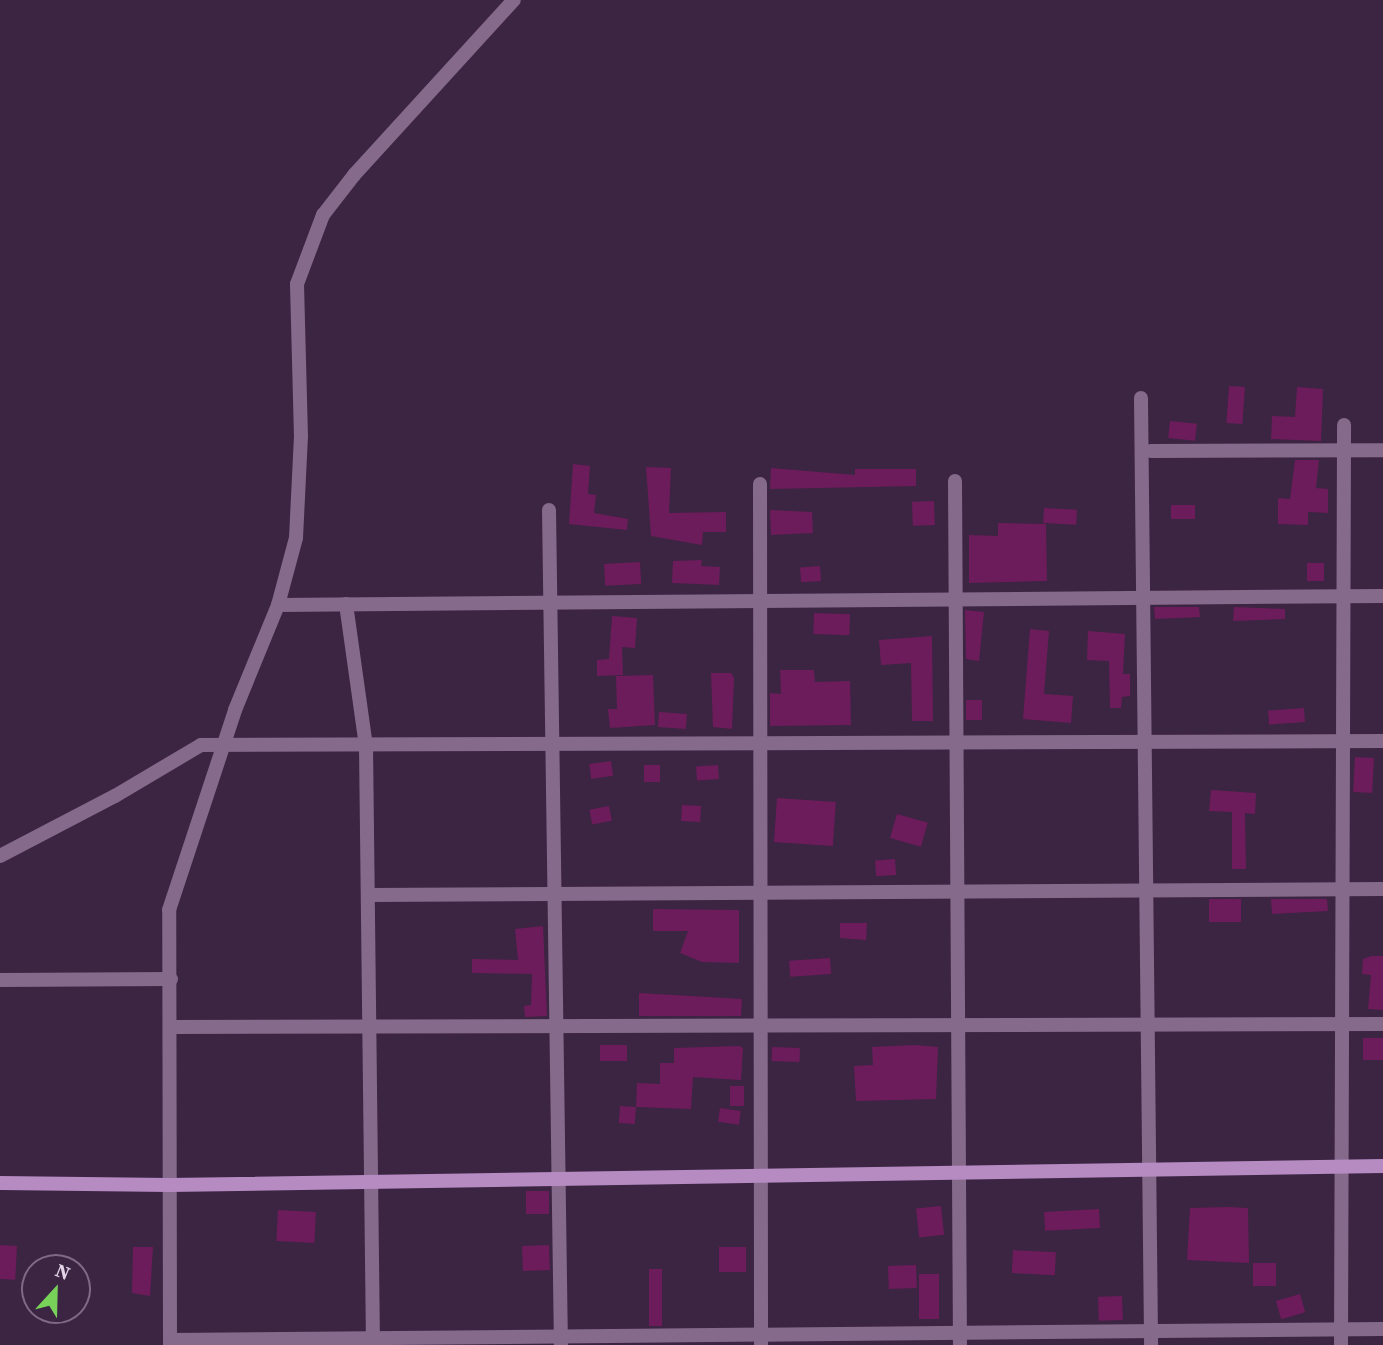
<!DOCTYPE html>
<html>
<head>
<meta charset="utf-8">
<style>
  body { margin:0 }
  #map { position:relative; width:1383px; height:1345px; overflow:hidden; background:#3c2443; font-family:"Source Serif 4",serif }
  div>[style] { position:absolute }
  .building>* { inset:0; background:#6c1c5a; transform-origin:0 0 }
  .street>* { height:14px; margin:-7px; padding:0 7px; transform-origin:7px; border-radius:7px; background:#856a8c }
  .secondary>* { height:14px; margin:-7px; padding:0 7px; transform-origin:7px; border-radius:7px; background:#b58bc2 }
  span { translate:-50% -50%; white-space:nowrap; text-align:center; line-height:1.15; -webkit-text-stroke:5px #3c2443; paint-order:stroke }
  .north { position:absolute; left:21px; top:1254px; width:70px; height:70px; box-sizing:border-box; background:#3c2443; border:2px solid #7f6a85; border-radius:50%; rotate:22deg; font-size:19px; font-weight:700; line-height:28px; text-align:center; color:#e3d4e7 }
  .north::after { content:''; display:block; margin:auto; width:24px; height:32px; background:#78d158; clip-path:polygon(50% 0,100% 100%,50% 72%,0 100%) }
</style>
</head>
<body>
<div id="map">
  <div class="building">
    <div style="left:1229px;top:386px;width:16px;height:37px;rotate:4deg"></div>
    <div style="clip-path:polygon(1297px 387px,1323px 389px,1321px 441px,1271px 439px,1272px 416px,1295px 417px)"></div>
    <div style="left:1170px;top:421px;width:27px;height:17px;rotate:6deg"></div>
    <div style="clip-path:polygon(1295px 460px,1319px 460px,1316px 488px,1328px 489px,1328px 513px,1308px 512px,1308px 525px,1278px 524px,1278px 498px,1290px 499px)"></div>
    <div style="clip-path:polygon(573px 464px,590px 466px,588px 494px,596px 495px,594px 513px,628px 519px,627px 530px,569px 524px)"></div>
    <div style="clip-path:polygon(646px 467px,671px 468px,669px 513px,726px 512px,726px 532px,703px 532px,702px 545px,651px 536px)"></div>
    <div style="clip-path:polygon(771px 468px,855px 475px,855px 469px,916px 469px,916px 486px,770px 489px)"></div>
    <div style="left:934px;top:501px;width:24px;height:22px;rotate:88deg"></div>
    <div style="left:1171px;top:505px;width:24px;height:14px"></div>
    <div style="left:1044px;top:508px;width:33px;height:15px;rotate:3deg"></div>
    <div style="clip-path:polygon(770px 510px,812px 512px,813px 533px,771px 535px)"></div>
    <div style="clip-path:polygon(998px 523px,1046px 524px,1047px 581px,969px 583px,969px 535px,998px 536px)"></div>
    <div style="clip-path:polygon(702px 560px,701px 566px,720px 567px,719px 585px,672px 583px,673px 561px)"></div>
    <div style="left:640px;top:562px;width:22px;height:36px;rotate:87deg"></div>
    <div style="left:1307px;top:563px;width:17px;height:18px"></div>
    <div style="left:820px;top:566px;width:15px;height:20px;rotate:86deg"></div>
    <div style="clip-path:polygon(1154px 607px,1199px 607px,1200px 617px,1155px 619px)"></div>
    <div style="clip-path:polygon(1234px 607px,1285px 609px,1285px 619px,1233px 621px)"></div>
    <div style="clip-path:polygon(965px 610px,984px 612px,979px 661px,966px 659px)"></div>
    <div style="left:814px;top:613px;width:36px;height:21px;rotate:2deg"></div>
    <div style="clip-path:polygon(612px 616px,637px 618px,635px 648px,622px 647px,623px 675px,597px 676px,597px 660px,609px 659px)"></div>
    <div style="clip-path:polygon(1030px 629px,1049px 631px,1044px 694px,1073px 696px,1071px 723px,1023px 719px)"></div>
    <div style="clip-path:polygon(1088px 631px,1125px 634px,1123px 674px,1130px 674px,1130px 696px,1122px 697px,1121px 708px,1110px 708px,1109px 661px,1087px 660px)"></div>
    <div style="clip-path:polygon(932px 636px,933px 721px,912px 721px,911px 663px,881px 665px,879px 640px)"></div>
    <div style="clip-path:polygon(780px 670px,814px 670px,815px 682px,850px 681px,851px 725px,770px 726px,770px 693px,781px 694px)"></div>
    <div style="clip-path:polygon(711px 673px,731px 673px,734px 678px,732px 729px,713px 727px)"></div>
    <div style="clip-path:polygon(653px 675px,655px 725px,610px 728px,608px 709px,617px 709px,616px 676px)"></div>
    <div style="left:966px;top:700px;width:16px;height:20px"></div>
    <div style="left:1304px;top:708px;width:14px;height:36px;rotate:86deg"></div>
    <div style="left:659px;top:712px;width:28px;height:15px;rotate:4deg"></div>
    <div style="left:1355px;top:757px;width:19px;height:35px;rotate:3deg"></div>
    <div style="left:611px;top:761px;width:15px;height:22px;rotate:82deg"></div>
    <div style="left:644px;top:765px;width:16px;height:17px"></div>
    <div style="left:718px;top:765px;width:14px;height:22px;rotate:86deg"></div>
    <div style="clip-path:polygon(1211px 790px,1256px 793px,1255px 814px,1245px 813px,1246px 869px,1232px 869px,1232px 812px,1209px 811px)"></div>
    <div style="left:777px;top:798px;width:59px;height:44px;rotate:4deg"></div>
    <div style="left:682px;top:805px;width:19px;height:16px;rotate:3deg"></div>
    <div style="left:609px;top:806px;width:15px;height:20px;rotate:79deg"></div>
    <div style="left:897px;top:814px;width:32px;height:25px;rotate:16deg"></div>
    <div style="left:895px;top:859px;width:16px;height:20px;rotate:86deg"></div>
    <div style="left:1241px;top:899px;width:23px;height:32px;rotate:90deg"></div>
    <div style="clip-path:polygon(1271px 899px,1327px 899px,1328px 911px,1272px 914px)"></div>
    <div style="clip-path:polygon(653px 909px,739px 910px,739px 963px,702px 962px,680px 953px,688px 931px,653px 931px)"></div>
    <div style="clip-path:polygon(840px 923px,867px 923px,866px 940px,840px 938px)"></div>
    <div style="clip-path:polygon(543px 926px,547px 1016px,525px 1017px,524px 1006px,531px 1005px,532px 974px,472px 973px,472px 959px,518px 960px,515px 929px)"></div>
    <div style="clip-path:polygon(1372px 956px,1383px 956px,1383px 1010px,1368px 1009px,1371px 975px,1362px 974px,1363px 959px)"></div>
    <div style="left:830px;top:958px;width:16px;height:41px;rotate:86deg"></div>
    <div style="clip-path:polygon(639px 993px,742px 999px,741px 1016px,639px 1016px)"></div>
    <div style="left:1363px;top:1038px;width:20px;height:22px"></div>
    <div style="left:600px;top:1045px;width:27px;height:16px"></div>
    <div style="clip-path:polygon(915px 1045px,938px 1047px,936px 1099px,856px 1101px,854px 1066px,873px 1065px,872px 1047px)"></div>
    <div style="clip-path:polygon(739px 1046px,743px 1048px,741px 1080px,693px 1077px,691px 1109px,636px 1107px,637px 1083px,660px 1084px,660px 1063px,674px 1063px,674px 1048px)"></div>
    <div style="left:772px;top:1047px;width:28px;height:14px;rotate:2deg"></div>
    <div style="left:730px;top:1086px;width:14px;height:20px"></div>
    <div style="left:620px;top:1106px;width:16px;height:17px;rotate:4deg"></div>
    <div style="left:720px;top:1108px;width:21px;height:14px;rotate:8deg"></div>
    <div style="left:549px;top:1191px;width:23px;height:23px;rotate:90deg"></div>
    <div style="left:941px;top:1206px;width:29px;height:25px;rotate:84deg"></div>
    <div style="clip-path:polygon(1228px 1207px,1248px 1208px,1249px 1263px,1187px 1260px,1190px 1208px)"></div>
    <div style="left:1099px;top:1209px;width:19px;height:55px;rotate:87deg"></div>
    <div style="left:278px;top:1210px;width:38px;height:31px;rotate:3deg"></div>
    <div style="left:0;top:1245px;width:17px;height:34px;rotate:3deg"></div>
    <div style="left:549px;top:1245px;width:25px;height:27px;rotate:88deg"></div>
    <div style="clip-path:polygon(133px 1247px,153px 1247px,150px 1296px,132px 1293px)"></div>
    <div style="left:719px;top:1247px;width:27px;height:25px"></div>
    <div style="left:1013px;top:1250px;width:43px;height:23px;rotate:3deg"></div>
    <div style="left:1253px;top:1263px;width:23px;height:23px"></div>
    <div style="left:916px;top:1265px;width:23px;height:28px;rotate:88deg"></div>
    <div style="left:649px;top:1269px;width:13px;height:57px"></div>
    <div style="left:919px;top:1274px;width:20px;height:45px"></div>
    <div style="left:1300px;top:1294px;width:19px;height:25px;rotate:74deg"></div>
    <div style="left:1122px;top:1296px;width:24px;height:24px;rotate:88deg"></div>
  </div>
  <div class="street">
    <div style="left:1141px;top:398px;width:947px;rotate:89.39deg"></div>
    <div style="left:1151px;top:451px;width:232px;rotate:-0.2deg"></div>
    <div style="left:955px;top:481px;width:864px;rotate:89.67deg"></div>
    <div style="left:760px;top:484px;width:860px;rotate:89.93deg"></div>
    <div style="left:549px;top:510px;width:835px;rotate:89.18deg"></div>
    <div style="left:346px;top:604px;width:143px;rotate:82deg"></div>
    <div style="left:366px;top:746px;width:599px;rotate:89.33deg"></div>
    <div style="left:278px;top:605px;width:1105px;rotate:-0.47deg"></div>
    <div style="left:0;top:856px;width:130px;rotate:-27.6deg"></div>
    <div style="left:115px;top:796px;width:100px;rotate:-30.7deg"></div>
    <div style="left:201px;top:745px;width:1182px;rotate:-0.19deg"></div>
    <div style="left:368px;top:895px;width:1015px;rotate:-0.34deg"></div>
    <div style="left:0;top:980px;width:171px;rotate:-0.3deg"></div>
    <div style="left:172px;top:1027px;width:1211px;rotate:-0.14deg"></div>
    <div style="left:170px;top:1340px;width:1213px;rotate:-0.52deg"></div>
    <div style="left:170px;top:1345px;width:435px;rotate:-90.1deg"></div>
    <div style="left:169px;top:910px;width:211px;rotate:-71.7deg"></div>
    <div style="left:235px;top:710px;width:113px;rotate:-67.7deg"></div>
    <div style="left:278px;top:605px;width:69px;rotate:-75deg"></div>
    <div style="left:296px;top:538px;width:101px;rotate:-87.2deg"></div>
    <div style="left:301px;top:437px;width:153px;rotate:-91.5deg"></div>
    <div style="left:297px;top:284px;width:74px;rotate:-69.4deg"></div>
    <div style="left:323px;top:215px;width:51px;rotate:-52.2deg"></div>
    <div style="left:354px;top:175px;width:237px;rotate:-47.6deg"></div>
    <div style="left:1341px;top:1345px;width:920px;rotate:-89.81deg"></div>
  </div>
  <div class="secondary">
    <div style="left:0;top:1183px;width:169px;rotate:0.7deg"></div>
    <div style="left:169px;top:1185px;width:1214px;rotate:-0.9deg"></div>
  </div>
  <div class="north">N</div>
</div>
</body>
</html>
